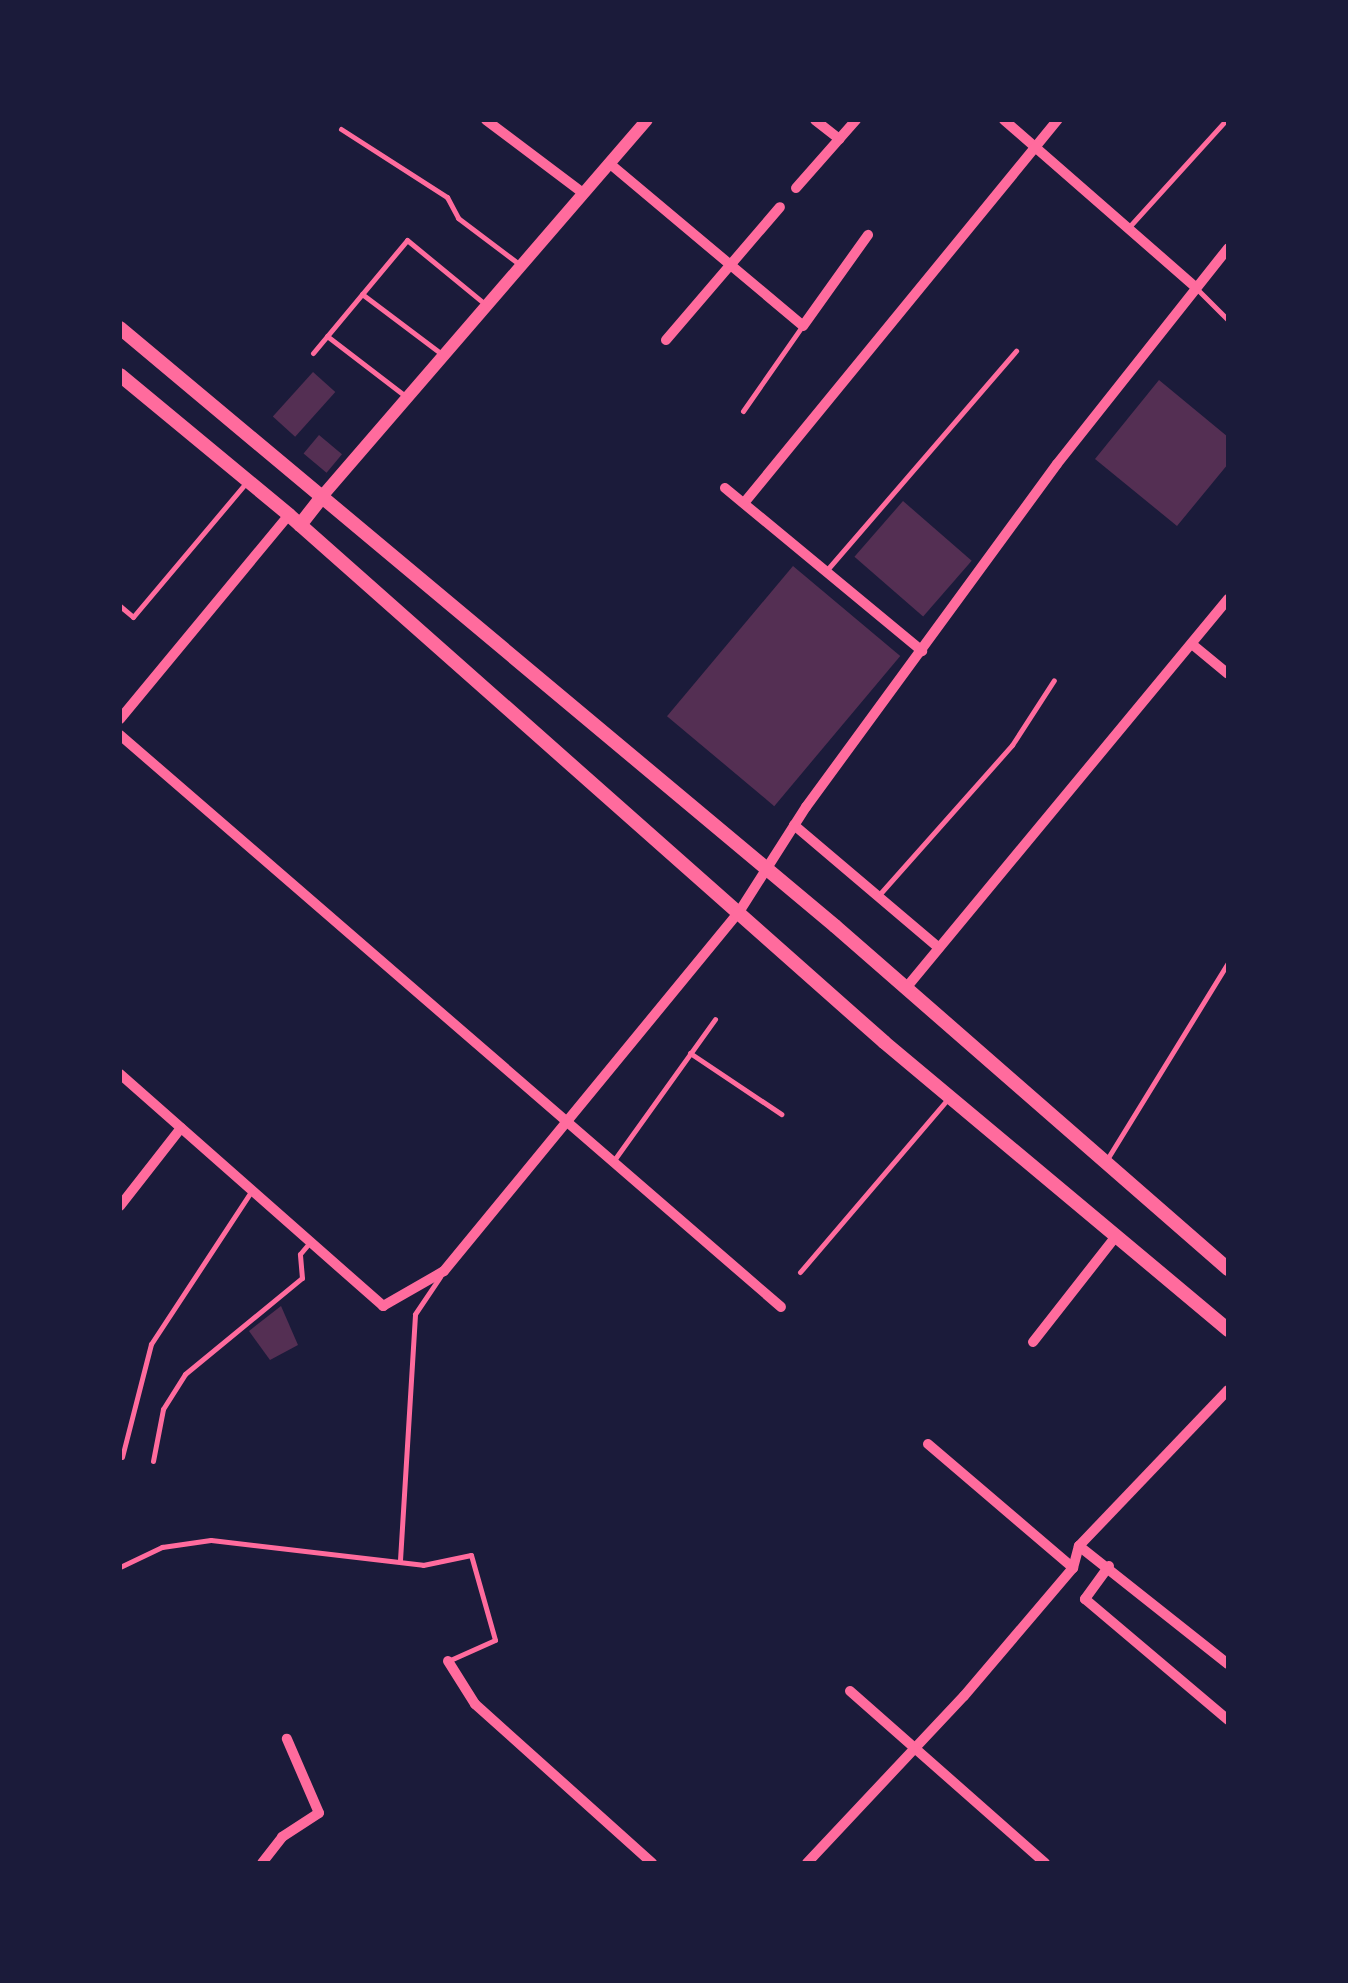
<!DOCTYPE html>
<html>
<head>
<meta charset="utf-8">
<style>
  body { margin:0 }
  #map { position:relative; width:1348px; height:1983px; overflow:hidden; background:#1b1b3a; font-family:"DM Sans",sans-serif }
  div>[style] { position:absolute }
  .building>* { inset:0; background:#542f53; transform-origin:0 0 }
  .service>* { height:5px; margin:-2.5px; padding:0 2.5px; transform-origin:2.5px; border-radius:2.5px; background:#ff6b9d }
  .minor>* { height:10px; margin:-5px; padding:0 5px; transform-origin:5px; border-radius:5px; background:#ff6b9d }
  .tertiary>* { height:12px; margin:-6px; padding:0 6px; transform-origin:6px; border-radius:6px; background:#ff6b9d }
  .secondary>* { height:14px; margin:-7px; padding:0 7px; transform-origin:7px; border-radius:7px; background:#ff6b9d }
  span { translate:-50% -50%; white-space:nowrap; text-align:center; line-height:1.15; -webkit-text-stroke:8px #1b1b3a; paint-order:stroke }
  .frame { position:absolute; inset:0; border:122px solid #1b1b3a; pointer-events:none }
</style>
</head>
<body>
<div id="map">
  <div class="building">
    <div style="left:313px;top:372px;width:30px;height:60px;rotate:42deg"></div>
    <div style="clip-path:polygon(1159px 380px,1228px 437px,1228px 464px,1177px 526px,1095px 459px)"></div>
    <div style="left:319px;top:435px;width:30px;height:24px;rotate:40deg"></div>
    <div style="left:903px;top:501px;width:91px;height:74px;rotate:41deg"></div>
    <div style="left:793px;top:566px;width:140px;height:196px;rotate:40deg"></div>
    <div style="clip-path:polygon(281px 1306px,298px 1345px,270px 1360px,249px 1331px)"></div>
  </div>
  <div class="service">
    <div style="left:341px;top:129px;width:126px;rotate:32.7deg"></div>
    <div style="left:447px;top:197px;width:24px;rotate:62deg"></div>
    <div style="left:458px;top:218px;width:76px;rotate:37deg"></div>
    <div style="left:1129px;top:227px;width:144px;rotate:-47.8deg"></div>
    <div style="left:1196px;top:288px;width:45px;rotate:45deg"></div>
    <div style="left:362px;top:294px;width:101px;rotate:37deg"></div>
    <div style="left:327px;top:336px;width:97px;rotate:37.5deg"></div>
    <div style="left:313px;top:353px;width:147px;rotate:-50.2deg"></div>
    <div style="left:407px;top:240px;width:101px;rotate:39.4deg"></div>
    <div style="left:743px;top:411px;width:101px;rotate:-55.1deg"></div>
    <div style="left:826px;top:571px;width:291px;rotate:-49.2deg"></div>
    <div style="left:120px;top:606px;width:17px;rotate:40deg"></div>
    <div style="left:133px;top:617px;width:175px;rotate:-49.9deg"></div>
    <div style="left:878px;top:896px;width:202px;rotate:-48.4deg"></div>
    <div style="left:1012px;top:745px;width:77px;rotate:-57.1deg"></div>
    <div style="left:690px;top:1053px;width:110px;rotate:33.8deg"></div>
    <div style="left:1106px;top:1161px;width:233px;rotate:-58.4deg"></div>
    <div style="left:612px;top:1163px;width:177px;rotate:-54.4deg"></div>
    <div style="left:800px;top:1272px;width:228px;rotate:-49.5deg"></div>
    <div style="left:122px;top:1457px;width:117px;rotate:-75.6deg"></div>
    <div style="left:151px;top:1344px;width:184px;rotate:-56.7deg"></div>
    <div style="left:153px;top:1461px;width:53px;rotate:-79.1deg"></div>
    <div style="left:163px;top:1409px;width:41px;rotate:-57.8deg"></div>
    <div style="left:185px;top:1374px;width:151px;rotate:-39.4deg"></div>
    <div style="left:302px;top:1278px;width:24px;rotate:-95deg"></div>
    <div style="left:300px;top:1254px;width:16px;rotate:-50deg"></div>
    <div style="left:400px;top:1560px;width:246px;rotate:-86.5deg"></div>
    <div style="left:415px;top:1314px;width:45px;rotate:-56deg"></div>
    <div style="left:120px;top:1567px;width:47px;rotate:-25.5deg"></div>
    <div style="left:162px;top:1547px;width:49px;rotate:-8.1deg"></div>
    <div style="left:211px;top:1540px;width:213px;rotate:6.7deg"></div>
    <div style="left:423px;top:1565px;width:49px;rotate:-11.8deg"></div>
    <div style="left:471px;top:1555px;width:88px;rotate:74.2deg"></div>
    <div style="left:495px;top:1640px;width:49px;rotate:156deg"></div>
  </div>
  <div class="minor">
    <div style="left:486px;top:120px;width:121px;rotate:37deg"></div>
    <div style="left:815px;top:120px;width:31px;rotate:38deg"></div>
    <div style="left:1004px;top:120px;width:252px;rotate:41.1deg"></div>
    <div style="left:609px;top:163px;width:253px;rotate:40deg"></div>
    <div style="left:803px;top:326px;width:112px;rotate:-54.5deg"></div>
    <div style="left:796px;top:188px;width:91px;rotate:-48.6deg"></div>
    <div style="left:666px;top:340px;width:175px;rotate:-49.4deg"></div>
    <div style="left:725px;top:488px;width:256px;rotate:39.6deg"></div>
    <div style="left:744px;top:503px;width:495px;rotate:-50.7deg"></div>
    <div style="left:1193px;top:645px;width:45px;rotate:39.6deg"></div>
    <div style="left:120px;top:719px;width:265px;rotate:-50.4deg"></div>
    <div style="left:120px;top:735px;width:874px;rotate:40.87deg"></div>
    <div style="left:794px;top:825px;width:190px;rotate:40.3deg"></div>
    <div style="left:906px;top:988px;width:505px;rotate:-50.38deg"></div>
    <div style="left:120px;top:1074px;width:351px;rotate:41.4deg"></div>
    <div style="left:383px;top:1306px;width:70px;rotate:-29.8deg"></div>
    <div style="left:444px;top:1271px;width:465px;rotate:-50.6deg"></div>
    <div style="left:739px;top:912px;width:125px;rotate:-57.5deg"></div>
    <div style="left:806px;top:807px;width:425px;rotate:-53.8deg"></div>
    <div style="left:1057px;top:464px;width:275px;rotate:-51.6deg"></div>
    <div style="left:120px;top:1206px;width:99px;rotate:-52deg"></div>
    <div style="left:1033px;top:1342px;width:135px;rotate:-51.9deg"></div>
    <div style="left:1228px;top:1390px;width:216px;rotate:133.7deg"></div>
    <div style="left:1079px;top:1546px;width:190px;rotate:38.4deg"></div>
    <div style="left:928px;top:1444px;width:191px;rotate:40.5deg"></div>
    <div style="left:1109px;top:1566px;width:41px;rotate:126deg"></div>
    <div style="left:1085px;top:1599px;width:187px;rotate:40.2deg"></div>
    <div style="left:448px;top:1661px;width:51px;rotate:57.9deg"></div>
    <div style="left:475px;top:1704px;width:238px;rotate:41.9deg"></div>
    <div style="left:850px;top:1691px;width:260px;rotate:41.4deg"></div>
    <div style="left:262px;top:1863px;width:33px;rotate:-52deg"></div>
    <div style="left:282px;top:1837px;width:44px;rotate:-33deg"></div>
    <div style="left:319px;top:1813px;width:81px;rotate:-113.4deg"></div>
    <div style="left:807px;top:1863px;width:229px;rotate:-46.8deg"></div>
    <div style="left:964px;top:1696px;width:168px;rotate:-49.6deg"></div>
    <div style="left:1073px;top:1568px;width:23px;rotate:-75deg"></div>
  </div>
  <div class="tertiary">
    <div style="left:324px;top:494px;width:494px;rotate:-49.2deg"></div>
  </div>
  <div class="secondary">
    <div style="left:120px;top:328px;width:932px;rotate:39.91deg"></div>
    <div style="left:835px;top:926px;width:522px;rotate:41.11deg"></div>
    <div style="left:120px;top:375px;width:219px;rotate:39.6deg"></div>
    <div style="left:289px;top:515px;width:795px;rotate:41.53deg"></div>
    <div style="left:884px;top:1042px;width:449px;rotate:39.9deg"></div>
    <div style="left:300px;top:525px;width:39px;rotate:-52deg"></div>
  </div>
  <div class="frame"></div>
</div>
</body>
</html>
